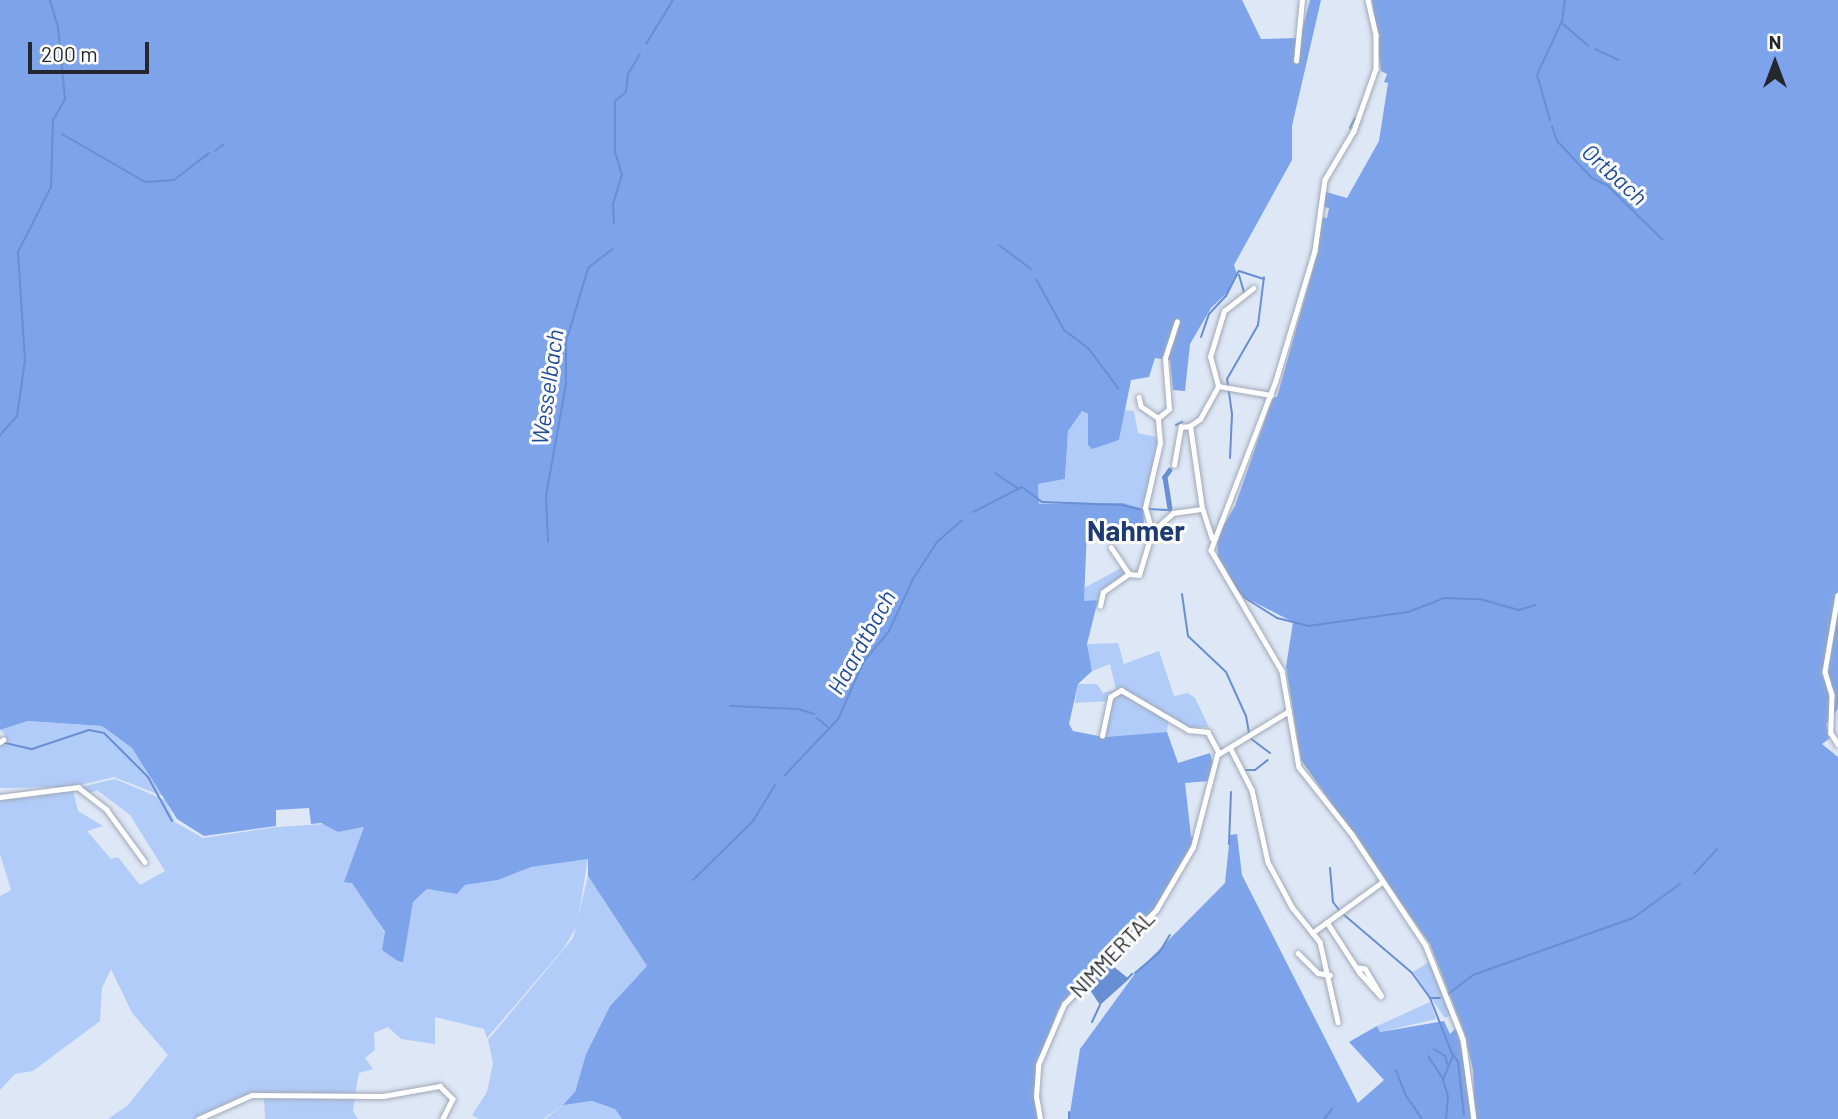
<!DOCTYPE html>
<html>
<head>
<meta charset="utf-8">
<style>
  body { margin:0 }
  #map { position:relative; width:1838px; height:1119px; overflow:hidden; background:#dee7f6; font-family:Barlow,sans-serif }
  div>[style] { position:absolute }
  .green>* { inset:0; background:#b2ccf9 }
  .forest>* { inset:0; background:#7da4eb }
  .water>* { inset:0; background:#688ed3 }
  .stream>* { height:2px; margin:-1px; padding:0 1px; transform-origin:1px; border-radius:1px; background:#688ed3 }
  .canal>* { height:4.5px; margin:-2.25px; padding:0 2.25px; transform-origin:2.25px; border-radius:2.25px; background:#688ed3 }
  .roads { filter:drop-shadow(0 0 2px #a0a8b6) drop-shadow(0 0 2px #a0a8b6) }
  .minor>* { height:4.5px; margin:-2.25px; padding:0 2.25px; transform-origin:2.25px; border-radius:2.25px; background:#fff }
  span { translate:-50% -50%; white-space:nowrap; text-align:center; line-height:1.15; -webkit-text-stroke:6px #fff; paint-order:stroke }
  .street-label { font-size:21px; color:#24272d }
  .water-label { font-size:23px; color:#1f4b9d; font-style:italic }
  .district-label { font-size:28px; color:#1e3b71; font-weight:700 }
  .north { position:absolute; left:1740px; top:28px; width:70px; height:70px; -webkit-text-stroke:5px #fff; paint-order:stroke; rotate:0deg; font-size:19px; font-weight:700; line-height:28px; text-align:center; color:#24272d }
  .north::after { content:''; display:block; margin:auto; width:24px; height:32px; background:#24272d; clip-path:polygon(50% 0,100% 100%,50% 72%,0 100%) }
  .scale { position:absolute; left:28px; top:42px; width:121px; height:32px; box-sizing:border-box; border:4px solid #24272d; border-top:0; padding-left:9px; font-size:21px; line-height:24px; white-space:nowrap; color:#24272d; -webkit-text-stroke:5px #fff; paint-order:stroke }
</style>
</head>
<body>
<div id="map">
  <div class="green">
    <div style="clip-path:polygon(1125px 410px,1134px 411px,1138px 433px,1156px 437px,1159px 445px,1143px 509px,1123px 503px,1039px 504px,1038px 484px,1065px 479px,1068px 431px,1075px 416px,1083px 411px,1088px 414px,1088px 445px,1119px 440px)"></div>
    <div style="clip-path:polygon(1121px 568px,1126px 574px,1101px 591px,1098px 600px,1084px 602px,1084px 588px)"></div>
    <div style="clip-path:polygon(1118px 643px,1124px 664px,1159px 651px,1174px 696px,1188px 693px,1195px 698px,1209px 727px,1189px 728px,1169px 714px,1167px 732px,1104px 737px,1110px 701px,1075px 703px,1078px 684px,1097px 684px,1103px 693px,1116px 690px,1110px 664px,1092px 671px,1087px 644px)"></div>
    <div style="clip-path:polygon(28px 721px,102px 726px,132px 748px,165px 797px,114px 777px,72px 787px,0 788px,0 743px,5px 735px,1px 730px)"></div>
    <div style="clip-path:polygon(115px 779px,165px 800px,175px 822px,203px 838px,276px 827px,324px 824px,338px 832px,365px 827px,345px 881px,352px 883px,368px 905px,402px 962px,413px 902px,427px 889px,457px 894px,465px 885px,498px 880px,531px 867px,588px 858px,577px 925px,564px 948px,487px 1038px,484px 1029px,435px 1017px,435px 1044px,401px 1039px,388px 1027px,374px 1033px,375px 1050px,365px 1058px,373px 1069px,359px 1073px,355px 1095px,263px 1093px,240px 1097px,195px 1119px,108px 1119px,128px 1105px,168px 1055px,132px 1013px,111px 969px,102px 988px,100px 1021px,33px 1071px,15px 1074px,0 1090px,0 896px,11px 890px,0 854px,0 798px,73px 790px,78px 811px,103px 826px,87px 831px,111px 859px,118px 857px,140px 885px,165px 871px,130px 815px,97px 790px,89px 794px,81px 787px)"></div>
    <div style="clip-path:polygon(588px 876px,647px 966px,610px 1006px,586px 1054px,575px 1092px,566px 1104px,592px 1101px,615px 1109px,622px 1119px,545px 1119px,564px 1104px,543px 1119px,479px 1119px,472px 1115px,487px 1092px,493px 1063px,488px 1040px,573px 938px)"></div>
    <div style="clip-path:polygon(1429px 962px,1451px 1015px,1445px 1018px,1413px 972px)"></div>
    <div style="clip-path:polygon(1430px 1002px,1436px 1019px,1380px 1032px,1377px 1026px)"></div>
    <div style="clip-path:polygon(264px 1096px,355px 1097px,353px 1111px,358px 1119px,265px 1119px)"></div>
  </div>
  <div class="forest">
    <div style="clip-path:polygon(0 0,1242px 0,1261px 39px,1300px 38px,1310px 0,1321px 0,1292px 126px,1292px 160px,1234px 265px,1237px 274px,1228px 292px,1211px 308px,1190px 344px,1185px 391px,1173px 390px,1170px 360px,1155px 358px,1149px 377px,1131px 380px,1119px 440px,1092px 449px,1088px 445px,1088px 414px,1082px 411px,1068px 431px,1065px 479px,1038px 484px,1039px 504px,1123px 503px,1143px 509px,1145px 537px,1123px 539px,1087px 529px,1084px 601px,1098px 600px,1087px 644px,1092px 671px,1078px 684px,1069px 724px,1073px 731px,1104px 737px,1167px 732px,1178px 763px,1210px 753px,1213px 764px,1209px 781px,1185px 783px,1191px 836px,1195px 839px,1156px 910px,1074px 988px,1058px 1010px,1037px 1065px,1041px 1119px,622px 1119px,615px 1109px,592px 1101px,563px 1105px,575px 1092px,586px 1054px,610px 1006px,647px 966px,588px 876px,588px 859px,531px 867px,498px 880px,465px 885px,457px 894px,427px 889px,413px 902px,403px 962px,398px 961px,382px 950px,385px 932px,352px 883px,344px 882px,364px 827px,338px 832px,321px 823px,311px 824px,309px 808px,276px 810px,276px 826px,204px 836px,177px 819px,132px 748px,102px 726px,28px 721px,0 730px)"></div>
    <div style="clip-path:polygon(1372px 0,1838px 0,1838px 709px,1826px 724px,1830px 738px,1822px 744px,1838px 757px,1838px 1119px,1475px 1119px,1473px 1070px,1464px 1032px,1430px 944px,1301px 760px,1286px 667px,1293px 622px,1246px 598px,1218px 562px,1217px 537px,1235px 506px,1273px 397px,1277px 397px,1318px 251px,1321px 217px,1327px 218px,1329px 208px,1323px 207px,1326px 192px,1347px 198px,1379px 141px,1388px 83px,1384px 82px,1387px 74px,1381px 71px)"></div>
    <div style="clip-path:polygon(1237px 834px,1242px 875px,1358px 1103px,1384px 1080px,1349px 1042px,1377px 1026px,1380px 1032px,1444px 1021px,1450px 1034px,1456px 1028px,1467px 1068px,1471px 1119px,1069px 1119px,1080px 1049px,1134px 975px,1225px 883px,1230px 835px)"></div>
  </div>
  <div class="water">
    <div style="clip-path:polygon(1108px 962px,1129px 979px,1100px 1005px,1088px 987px)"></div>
  </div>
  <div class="stream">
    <div style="left:1562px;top:23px;width:35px;rotate:41deg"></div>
    <div style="left:646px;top:44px;width:52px;rotate:-58.5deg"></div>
    <div style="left:1595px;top:49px;width:26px;rotate:25deg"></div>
    <div style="left:1550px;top:120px;width:47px;rotate:-106.1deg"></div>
    <div style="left:1537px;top:75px;width:60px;rotate:-65.2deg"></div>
    <div style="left:1562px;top:21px;width:21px;rotate:-82deg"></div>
    <div style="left:1552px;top:126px;width:16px;rotate:72deg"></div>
    <div style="left:1557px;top:141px;width:52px;rotate:46.5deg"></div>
    <div style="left:1593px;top:179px;width:15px;rotate:23deg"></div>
    <div style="left:1607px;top:185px;width:78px;rotate:44.5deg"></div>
    <div style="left:1350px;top:128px;width:11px;rotate:-63deg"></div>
    <div style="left:62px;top:134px;width:96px;rotate:30deg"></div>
    <div style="left:145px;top:182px;width:29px;rotate:-4deg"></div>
    <div style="left:174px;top:180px;width:44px;rotate:-37.6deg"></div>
    <div style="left:215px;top:151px;width:11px;rotate:-38deg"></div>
    <div style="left:614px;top:224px;width:20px;rotate:-93deg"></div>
    <div style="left:613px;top:204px;width:30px;rotate:-73deg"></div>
    <div style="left:622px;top:175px;width:24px;rotate:-107deg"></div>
    <div style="left:615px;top:152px;width:51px;rotate:-90deg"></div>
    <div style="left:615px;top:101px;width:14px;rotate:-39deg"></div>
    <div style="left:626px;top:92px;width:18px;rotate:-84deg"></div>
    <div style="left:628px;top:74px;width:23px;rotate:-59deg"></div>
    <div style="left:999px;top:245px;width:40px;rotate:37deg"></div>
    <div style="left:1239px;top:275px;width:19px;rotate:74deg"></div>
    <div style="left:1036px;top:279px;width:58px;rotate:61.2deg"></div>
    <div style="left:1064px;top:330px;width:31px;rotate:37deg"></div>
    <div style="left:1089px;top:349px;width:49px;rotate:53.4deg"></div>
    <div style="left:1201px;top:337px;width:24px;rotate:-71deg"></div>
    <div style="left:1209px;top:314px;width:25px;rotate:-47deg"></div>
    <div style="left:1226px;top:296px;width:28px;rotate:-63deg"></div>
    <div style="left:1239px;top:271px;width:26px;rotate:18deg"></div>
    <div style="left:1176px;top:425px;width:7px;rotate:-27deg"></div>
    <div style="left:0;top:435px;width:25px;rotate:-48deg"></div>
    <div style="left:17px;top:416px;width:57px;rotate:-81.9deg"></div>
    <div style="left:25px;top:360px;width:108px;rotate:-93.7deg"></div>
    <div style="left:18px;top:252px;width:73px;rotate:-63.1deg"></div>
    <div style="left:51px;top:187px;width:67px;rotate:-88.3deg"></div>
    <div style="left:53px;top:120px;width:24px;rotate:-60deg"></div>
    <div style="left:65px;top:99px;width:72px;rotate:-95.6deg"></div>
    <div style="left:58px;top:27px;width:28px;rotate:-107deg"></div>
    <div style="left:1230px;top:458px;width:44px;rotate:-87.4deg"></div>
    <div style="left:1232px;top:414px;width:35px;rotate:-98deg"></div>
    <div style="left:1227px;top:379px;width:62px;rotate:-60.1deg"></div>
    <div style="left:1258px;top:325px;width:48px;rotate:-82.9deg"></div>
    <div style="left:995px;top:473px;width:27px;rotate:34deg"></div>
    <div style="left:1148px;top:509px;width:19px;rotate:3deg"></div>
    <div style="left:973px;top:512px;width:55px;rotate:-27deg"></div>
    <div style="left:1022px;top:487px;width:25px;rotate:37deg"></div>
    <div style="left:1042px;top:502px;width:80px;rotate:2.1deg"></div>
    <div style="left:1122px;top:505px;width:21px;rotate:14deg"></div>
    <div style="left:548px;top:542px;width:46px;rotate:-92.5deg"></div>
    <div style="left:546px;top:496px;width:114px;rotate:-79.9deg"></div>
    <div style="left:566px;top:384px;width:42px;rotate:-90deg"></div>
    <div style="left:566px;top:342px;width:77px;rotate:-73.4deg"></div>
    <div style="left:588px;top:268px;width:31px;rotate:-38deg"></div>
    <div style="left:1227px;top:574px;width:30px;rotate:53deg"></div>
    <div style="left:1245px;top:598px;width:38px;rotate:32deg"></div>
    <div style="left:1277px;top:618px;width:32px;rotate:14deg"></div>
    <div style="left:1308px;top:626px;width:101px;rotate:-8deg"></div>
    <div style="left:1408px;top:612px;width:39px;rotate:-21deg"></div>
    <div style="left:1444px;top:598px;width:36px;rotate:2deg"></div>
    <div style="left:1480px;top:599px;width:41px;rotate:15.8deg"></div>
    <div style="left:1519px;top:610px;width:17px;rotate:-17deg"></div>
    <div style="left:1182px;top:594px;width:42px;rotate:81.9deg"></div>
    <div style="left:1188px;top:636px;width:52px;rotate:43.5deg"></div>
    <div style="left:1226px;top:672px;width:48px;rotate:65.6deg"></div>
    <div style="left:1246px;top:716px;width:22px;rotate:80deg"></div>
    <div style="left:1250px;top:738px;width:25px;rotate:37deg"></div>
    <div style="left:730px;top:706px;width:68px;rotate:2.5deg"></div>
    <div style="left:798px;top:709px;width:17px;rotate:17deg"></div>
    <div style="left:817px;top:718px;width:16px;rotate:40deg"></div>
    <div style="left:1px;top:742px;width:32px;rotate:13deg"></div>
    <div style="left:32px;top:749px;width:60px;rotate:-18.4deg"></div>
    <div style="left:89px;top:730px;width:15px;rotate:11deg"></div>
    <div style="left:104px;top:733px;width:62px;rotate:45deg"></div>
    <div style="left:148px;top:777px;width:50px;rotate:61.4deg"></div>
    <div style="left:1245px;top:770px;width:10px"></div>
    <div style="left:1255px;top:770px;width:16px;rotate:-38deg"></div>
    <div style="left:784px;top:776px;width:79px;rotate:-46.5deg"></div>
    <div style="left:838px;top:719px;width:64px;rotate:-65.9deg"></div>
    <div style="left:864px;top:661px;width:39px;rotate:-50deg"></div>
    <div style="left:889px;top:631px;width:57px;rotate:-65.2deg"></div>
    <div style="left:913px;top:579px;width:44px;rotate:-57deg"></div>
    <div style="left:937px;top:542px;width:33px;rotate:-41deg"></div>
    <div style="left:1229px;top:844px;width:52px;rotate:-87.8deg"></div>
    <div style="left:1330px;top:868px;width:34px;rotate:85deg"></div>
    <div style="left:1333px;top:902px;width:10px;rotate:53deg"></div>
    <div style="left:1694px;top:874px;width:34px;rotate:-47deg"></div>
    <div style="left:693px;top:880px;width:84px;rotate:-44.5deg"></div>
    <div style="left:753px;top:821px;width:42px;rotate:-58.6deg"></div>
    <div style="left:1343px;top:914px;width:91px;rotate:40.5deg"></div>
    <div style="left:1412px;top:973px;width:31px;rotate:54deg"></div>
    <div style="left:1430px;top:998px;width:62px;rotate:68.4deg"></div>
    <div style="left:1453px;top:1056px;width:26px;rotate:113deg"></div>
    <div style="left:1443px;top:1080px;width:17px;rotate:73deg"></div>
    <div style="left:1448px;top:1096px;width:23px;rotate:95deg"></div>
    <div style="left:1135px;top:973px;width:31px;rotate:-40deg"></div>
    <div style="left:1159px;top:953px;width:21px;rotate:-59deg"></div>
    <div style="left:1128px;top:978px;width:6px;rotate:-45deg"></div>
    <div style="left:1448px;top:994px;width:31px;rotate:-37deg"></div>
    <div style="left:1473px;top:975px;width:170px;rotate:-19.6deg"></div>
    <div style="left:1633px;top:918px;width:58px;rotate:-35.9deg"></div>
    <div style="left:1430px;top:998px;width:10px"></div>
    <div style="left:1092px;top:1022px;width:19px;rotate:-65deg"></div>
    <div style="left:1434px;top:1049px;width:13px;rotate:32deg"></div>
    <div style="left:1445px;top:1056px;width:9px;rotate:72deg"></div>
    <div style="left:1452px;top:1053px;width:11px;rotate:56deg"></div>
    <div style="left:1458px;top:1062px;width:53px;rotate:83.5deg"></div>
    <div style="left:1428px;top:1056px;width:27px;rotate:57deg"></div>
    <div style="left:1396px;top:1070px;width:26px;rotate:69deg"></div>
    <div style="left:1405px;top:1094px;width:30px;rotate:56deg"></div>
    <div style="left:1069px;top:1119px;width:7px;rotate:-90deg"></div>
    <div style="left:1324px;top:1119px;width:13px;rotate:-51deg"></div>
  </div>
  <div class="canal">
    <div style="left:1170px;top:470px;width:9px;rotate:126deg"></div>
    <div style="left:1165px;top:477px;width:32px;rotate:81deg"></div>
  </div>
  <div class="roads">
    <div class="minor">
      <div style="left:1368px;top:0;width:36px;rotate:77deg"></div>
      <div style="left:1376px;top:35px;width:34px;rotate:90deg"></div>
      <div style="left:1376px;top:69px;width:66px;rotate:109.5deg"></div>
      <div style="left:1354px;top:131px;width:57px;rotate:120.6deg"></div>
      <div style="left:1325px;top:180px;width:72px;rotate:98deg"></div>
      <div style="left:1315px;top:251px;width:136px;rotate:106.7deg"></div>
      <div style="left:1276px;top:381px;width:181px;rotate:111deg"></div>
      <div style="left:1211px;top:550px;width:140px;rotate:59.6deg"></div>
      <div style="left:1282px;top:671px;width:97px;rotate:80deg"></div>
      <div style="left:1299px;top:767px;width:85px;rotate:51.7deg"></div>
      <div style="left:1352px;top:834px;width:134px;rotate:56.5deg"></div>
      <div style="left:1426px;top:946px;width:100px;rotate:68.3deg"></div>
      <div style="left:1463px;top:1039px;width:81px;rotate:82.2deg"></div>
      <div style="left:1296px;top:61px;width:61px;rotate:-84.4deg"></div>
      <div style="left:1218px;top:386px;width:30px;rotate:-105deg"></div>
      <div style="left:1210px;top:357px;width:48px;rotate:-73.1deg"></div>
      <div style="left:1224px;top:311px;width:37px;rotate:-38deg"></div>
      <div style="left:1139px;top:397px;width:9px;rotate:77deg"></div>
      <div style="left:1141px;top:406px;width:21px;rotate:35deg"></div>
      <div style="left:1174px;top:465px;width:39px;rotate:-80deg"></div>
      <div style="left:1181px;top:427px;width:9px;rotate:-6deg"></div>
      <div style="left:1152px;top:532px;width:25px;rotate:-106deg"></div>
      <div style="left:1145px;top:508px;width:67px;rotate:-77deg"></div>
      <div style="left:1160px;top:443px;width:25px;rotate:-95deg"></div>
      <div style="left:1158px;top:418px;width:14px;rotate:-39deg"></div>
      <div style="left:1169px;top:409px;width:51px;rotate:-94.5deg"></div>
      <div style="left:1165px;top:358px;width:38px;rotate:-72deg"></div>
      <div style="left:1212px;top:539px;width:32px;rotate:-108deg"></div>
      <div style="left:1202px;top:509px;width:84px;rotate:-98.2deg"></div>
      <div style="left:1190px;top:426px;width:12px;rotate:-35deg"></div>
      <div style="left:1200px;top:419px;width:38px;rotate:-61deg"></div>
      <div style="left:1218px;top:386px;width:54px;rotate:9.6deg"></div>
      <div style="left:1111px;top:547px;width:32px;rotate:56deg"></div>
      <div style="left:1129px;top:574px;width:10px;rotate:6deg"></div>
      <div style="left:1139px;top:575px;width:45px;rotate:-73.2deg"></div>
      <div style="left:1152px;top:532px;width:28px;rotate:-42deg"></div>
      <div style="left:1173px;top:513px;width:29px;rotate:-8deg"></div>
      <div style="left:1838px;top:595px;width:78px;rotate:99.6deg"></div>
      <div style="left:1825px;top:672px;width:24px;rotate:73deg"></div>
      <div style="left:1832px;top:695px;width:38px;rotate:92deg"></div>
      <div style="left:1831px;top:733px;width:13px;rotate:58deg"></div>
      <div style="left:1100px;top:606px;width:14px;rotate:-78deg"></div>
      <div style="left:1103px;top:592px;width:32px;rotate:-35deg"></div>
      <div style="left:1102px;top:736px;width:40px;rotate:-78deg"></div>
      <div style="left:1110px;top:697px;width:13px;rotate:-32deg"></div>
      <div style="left:1121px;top:690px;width:79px;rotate:30.5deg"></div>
      <div style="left:1189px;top:730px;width:19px;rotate:6deg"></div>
      <div style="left:1208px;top:732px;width:24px;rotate:62deg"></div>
      <div style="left:0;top:742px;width:4px;rotate:-34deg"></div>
      <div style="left:1231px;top:749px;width:46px;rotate:62.9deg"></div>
      <div style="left:1252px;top:790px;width:74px;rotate:77.5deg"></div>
      <div style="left:1268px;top:862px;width:51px;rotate:61.9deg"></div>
      <div style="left:1292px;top:907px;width:45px;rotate:51.3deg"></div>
      <div style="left:1320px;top:942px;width:82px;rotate:77.3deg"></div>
      <div style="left:0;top:797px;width:79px;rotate:-7.3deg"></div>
      <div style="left:78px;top:787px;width:37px;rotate:38deg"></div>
      <div style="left:107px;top:810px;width:64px;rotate:53.8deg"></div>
      <div style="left:1327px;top:922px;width:61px;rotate:57.1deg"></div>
      <div style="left:1360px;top:973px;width:31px;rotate:48deg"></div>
      <div style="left:1381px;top:996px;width:31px;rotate:-121deg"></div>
      <div style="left:1365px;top:969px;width:6px;rotate:-171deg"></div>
      <div style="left:1312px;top:933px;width:87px;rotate:-36.1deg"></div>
      <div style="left:1298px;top:953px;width:28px;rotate:45deg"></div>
      <div style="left:1318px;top:973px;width:12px;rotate:9deg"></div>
      <div style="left:198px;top:1119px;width:59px;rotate:-24deg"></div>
      <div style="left:252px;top:1095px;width:131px;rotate:0.4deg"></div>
      <div style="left:383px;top:1096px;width:58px;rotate:-10deg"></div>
      <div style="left:440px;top:1086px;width:18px;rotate:45deg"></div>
      <div style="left:453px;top:1099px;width:22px;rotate:117deg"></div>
      <div style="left:1040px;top:1119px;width:22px;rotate:-100deg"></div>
      <div style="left:1036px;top:1097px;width:32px;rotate:-86deg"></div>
      <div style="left:1038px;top:1065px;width:66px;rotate:-66.9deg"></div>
      <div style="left:1064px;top:1004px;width:132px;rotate:-45.6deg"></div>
      <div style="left:1156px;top:910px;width:73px;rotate:-59.6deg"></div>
      <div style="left:1193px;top:847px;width:95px;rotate:-75.4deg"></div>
      <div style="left:1217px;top:755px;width:84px;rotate:-31.4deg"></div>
    </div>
  </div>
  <div class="street-label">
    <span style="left:1112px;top:954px;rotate:-46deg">NIMMERTAL</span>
  </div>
  <div class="water-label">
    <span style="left:1615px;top:174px;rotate:42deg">Ortbach</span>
    <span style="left:547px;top:387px;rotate:-82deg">Wesselbach</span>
    <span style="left:861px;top:642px;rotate:-61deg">Haardtbach</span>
  </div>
  <div class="district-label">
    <span style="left:1136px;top:530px">Nahmer</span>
  </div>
  <div class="north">N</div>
  <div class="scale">200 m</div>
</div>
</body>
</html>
